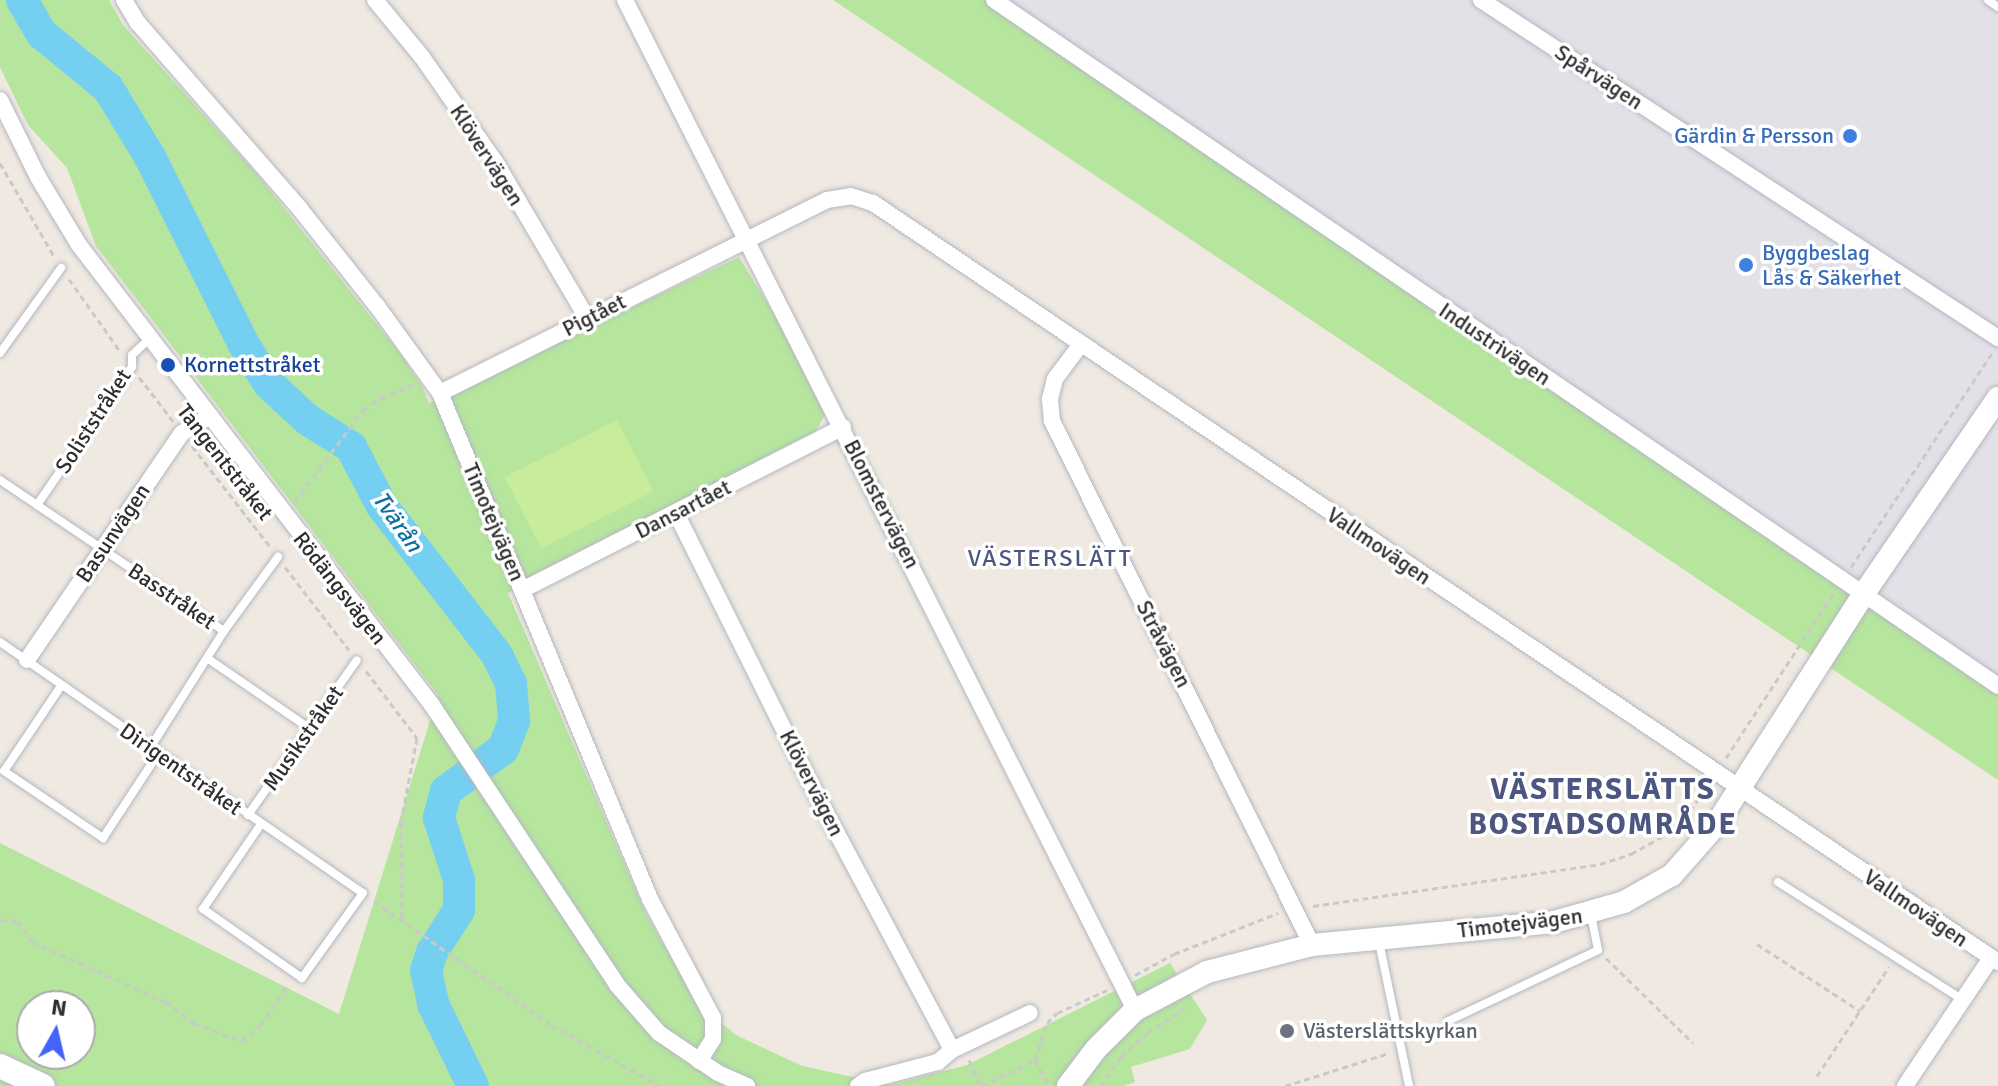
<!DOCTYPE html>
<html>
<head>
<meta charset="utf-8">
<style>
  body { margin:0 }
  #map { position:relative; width:1998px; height:1086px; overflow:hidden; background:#efe9e1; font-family:Signika,sans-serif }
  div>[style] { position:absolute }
  .industrial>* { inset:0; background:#e3e1e8 }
  .green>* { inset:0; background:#b6e59e }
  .pitch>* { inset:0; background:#c9ec9a; transform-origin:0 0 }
  .river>* { height:32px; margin:-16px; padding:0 16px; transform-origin:16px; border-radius:16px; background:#75cff0 }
  .path>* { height:3px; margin-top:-1.5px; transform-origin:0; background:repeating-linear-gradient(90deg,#c9c9c9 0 6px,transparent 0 10px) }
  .roads { filter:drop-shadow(0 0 2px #b4b7c1) drop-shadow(0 0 2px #b4b7c1) }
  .service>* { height:8px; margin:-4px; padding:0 4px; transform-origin:4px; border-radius:4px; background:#fff }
  .minor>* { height:16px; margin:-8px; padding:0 8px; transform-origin:8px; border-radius:8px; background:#fff }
  .tertiary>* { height:22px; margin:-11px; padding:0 11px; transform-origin:11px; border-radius:11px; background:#fff }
  .secondary>* { height:24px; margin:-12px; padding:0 12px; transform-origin:12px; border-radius:12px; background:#fff }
  .dots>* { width:22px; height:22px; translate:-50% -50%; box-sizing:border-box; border:4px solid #fff; border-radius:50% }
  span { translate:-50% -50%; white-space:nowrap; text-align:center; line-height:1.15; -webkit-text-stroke:7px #fff; paint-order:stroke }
  .street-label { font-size:22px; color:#2e2e2e }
  .shop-label { font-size:22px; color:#366cbe }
  .right { translate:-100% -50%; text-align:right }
  .left { translate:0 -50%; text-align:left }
  .transit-label { font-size:22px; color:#164399 }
  .worship-label { font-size:22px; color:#5b616d }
  .water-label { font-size:24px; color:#0d6fa3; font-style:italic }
  .neighbourhood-label { font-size:24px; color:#4d5680; letter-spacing:2px }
  .district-label { font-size:30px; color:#4d5680; font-weight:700; letter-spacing:2px }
  .north { position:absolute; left:16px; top:990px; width:80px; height:80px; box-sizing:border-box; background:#fff; border:2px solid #ababab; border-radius:50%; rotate:8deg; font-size:22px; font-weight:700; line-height:32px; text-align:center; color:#2e2e2e }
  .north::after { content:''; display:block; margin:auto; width:28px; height:36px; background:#4264fb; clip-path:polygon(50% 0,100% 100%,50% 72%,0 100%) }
</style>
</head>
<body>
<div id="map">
  <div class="industrial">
    <div style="clip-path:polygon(972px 0,1998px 0,1998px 686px)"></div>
  </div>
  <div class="green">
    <div style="clip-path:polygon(evenodd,0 0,109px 0,123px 25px,257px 174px,402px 356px,423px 388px,429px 403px,739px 257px,827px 400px,824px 417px,812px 437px,508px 593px,646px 914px,697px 1003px,736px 1035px,802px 1066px,890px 1085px,967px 1065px,1170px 963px,1207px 1020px,1190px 1049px,1131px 1067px,1135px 1082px,1124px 1086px,0 1086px,0 843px,339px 1014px,438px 695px,96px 246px,67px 168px,28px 125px,0 67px,0 0,32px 1006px,80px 1006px,80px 1054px,32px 1054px,32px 1006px)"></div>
    <div style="clip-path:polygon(833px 0,994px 0,1998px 686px,1998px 780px)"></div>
  </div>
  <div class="pitch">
    <div style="left:617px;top:420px;width:80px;height:126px;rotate:63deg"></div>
  </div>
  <div class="river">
    <div style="left:22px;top:0;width:39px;rotate:60deg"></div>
    <div style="left:42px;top:34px;width:85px;rotate:39.3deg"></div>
    <div style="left:108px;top:88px;width:81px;rotate:58.7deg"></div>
    <div style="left:150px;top:157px;width:210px;rotate:63.4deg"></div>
    <div style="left:244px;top:345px;width:46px;rotate:57.3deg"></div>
    <div style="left:269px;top:384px;width:53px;rotate:42.7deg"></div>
    <div style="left:308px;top:420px;width:51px;rotate:32.1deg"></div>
    <div style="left:351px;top:447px;width:67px;rotate:62.3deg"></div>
    <div style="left:382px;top:506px;width:188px;rotate:52.3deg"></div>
    <div style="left:497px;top:655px;width:32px;rotate:64deg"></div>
    <div style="left:511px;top:684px;width:37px;rotate:85deg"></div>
    <div style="left:514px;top:721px;width:30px;rotate:111deg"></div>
    <div style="left:503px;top:749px;width:71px;rotate:143.6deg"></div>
    <div style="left:446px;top:791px;width:28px;rotate:105deg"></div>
    <div style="left:439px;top:818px;width:65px;rotate:72.1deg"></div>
    <div style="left:459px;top:880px;width:30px;rotate:90deg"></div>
    <div style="left:459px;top:910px;width:50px;rotate:122.7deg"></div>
    <div style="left:432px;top:952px;width:19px;rotate:108deg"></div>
    <div style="left:426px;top:970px;width:35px;rotate:78deg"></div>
    <div style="left:433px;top:1004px;width:91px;rotate:64deg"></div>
  </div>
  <div class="path">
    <div style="left:0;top:163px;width:108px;rotate:59.9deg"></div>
    <div style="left:69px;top:279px;width:88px;rotate:54.7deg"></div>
    <div style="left:139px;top:377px;width:56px;rotate:52.3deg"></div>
    <div style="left:192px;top:446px;width:129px;rotate:52.2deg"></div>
    <div style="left:295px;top:501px;width:114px;rotate:-53.2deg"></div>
    <div style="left:363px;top:410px;width:21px;rotate:-35deg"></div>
    <div style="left:380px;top:398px;width:38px;rotate:-22deg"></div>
    <div style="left:285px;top:567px;width:105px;rotate:52.4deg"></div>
    <div style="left:1851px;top:567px;width:256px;rotate:-56.6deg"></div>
    <div style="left:366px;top:671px;width:84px;rotate:52.7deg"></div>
    <div style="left:417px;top:738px;width:86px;rotate:100.8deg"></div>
    <div style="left:401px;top:822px;width:99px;rotate:89.4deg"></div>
    <div style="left:1726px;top:758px;width:196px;rotate:-56.9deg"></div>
    <div style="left:374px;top:901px;width:217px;rotate:34.9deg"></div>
    <div style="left:552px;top:1025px;width:124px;rotate:29.5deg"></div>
    <div style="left:1313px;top:906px;width:290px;rotate:-8.3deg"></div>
    <div style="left:1600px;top:864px;width:33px;rotate:-18deg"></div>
    <div style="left:1631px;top:854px;width:37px;rotate:-29deg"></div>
    <div style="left:1663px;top:836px;width:37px;rotate:-43deg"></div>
    <div style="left:1690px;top:811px;width:32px;rotate:-56deg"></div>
    <div style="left:0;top:920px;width:17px;rotate:3deg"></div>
    <div style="left:17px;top:921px;width:26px;rotate:53deg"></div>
    <div style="left:33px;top:942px;width:146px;rotate:24.3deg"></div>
    <div style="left:166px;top:1002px;width:35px;rotate:37deg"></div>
    <div style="left:194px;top:1023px;width:50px;rotate:21deg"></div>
    <div style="left:241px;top:1041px;width:24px;rotate:-38deg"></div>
    <div style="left:260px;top:1026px;width:50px;rotate:-55.7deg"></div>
    <div style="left:1757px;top:944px;width:123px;rotate:33deg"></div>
    <div style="left:1606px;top:958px;width:122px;rotate:44.3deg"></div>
    <div style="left:1135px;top:975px;width:44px;rotate:-28.3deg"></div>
    <div style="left:1174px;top:954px;width:112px;rotate:-21.5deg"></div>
    <div style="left:969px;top:1060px;width:29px;rotate:65deg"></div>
    <div style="left:1035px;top:1060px;width:27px;rotate:62deg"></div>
    <div style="left:1817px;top:1076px;width:131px;rotate:-56.6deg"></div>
    <div style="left:982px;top:1086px;width:59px;rotate:-26.1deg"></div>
    <div style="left:1035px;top:1060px;width:39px;rotate:-72deg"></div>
    <div style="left:1047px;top:1023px;width:14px;rotate:-45deg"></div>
    <div style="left:1057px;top:1013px;width:55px;rotate:-24.7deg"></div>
    <div style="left:1101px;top:1086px;width:36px;rotate:-56deg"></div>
    <div style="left:1121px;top:1056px;width:35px;rotate:-41deg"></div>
    <div style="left:1147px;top:1033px;width:49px;rotate:-33.4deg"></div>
    <div style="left:1285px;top:1086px;width:109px;rotate:-17.6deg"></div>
  </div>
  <div class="roads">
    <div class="service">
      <div style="left:1988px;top:0;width:12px;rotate:35deg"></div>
      <div style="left:0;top:353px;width:105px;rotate:-54.3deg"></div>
      <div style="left:0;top:480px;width:270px;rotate:34deg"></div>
      <div style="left:37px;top:505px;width:168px;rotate:-55.5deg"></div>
      <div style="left:132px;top:367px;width:12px;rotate:-90deg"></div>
      <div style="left:132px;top:355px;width:23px;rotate:-43deg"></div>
      <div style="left:0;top:642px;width:441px;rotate:34.7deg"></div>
      <div style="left:363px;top:893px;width:105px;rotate:125.7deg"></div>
      <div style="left:302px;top:978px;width:121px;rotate:-145.1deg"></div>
      <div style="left:203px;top:909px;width:103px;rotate:-55.7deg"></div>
      <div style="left:207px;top:658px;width:124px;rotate:34.5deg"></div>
      <div style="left:61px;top:686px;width:102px;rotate:123.8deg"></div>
      <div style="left:4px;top:771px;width:120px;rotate:34.1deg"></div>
      <div style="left:103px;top:838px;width:100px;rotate:-56.8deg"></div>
      <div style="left:150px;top:748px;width:138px;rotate:-57.7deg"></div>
      <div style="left:224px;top:631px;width:92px;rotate:-53.9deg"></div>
      <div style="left:248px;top:815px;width:189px;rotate:-54.9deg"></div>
      <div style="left:1778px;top:882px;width:219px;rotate:32.5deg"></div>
      <div style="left:1379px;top:942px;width:147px;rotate:78.2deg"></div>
      <div style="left:1448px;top:1021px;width:166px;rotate:-25.3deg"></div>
      <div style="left:1598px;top:950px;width:36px;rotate:-101deg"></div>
    </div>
    <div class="minor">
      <div style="left:124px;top:0;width:27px;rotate:59deg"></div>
      <div style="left:138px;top:23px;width:247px;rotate:48.9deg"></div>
      <div style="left:300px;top:209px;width:124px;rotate:51.6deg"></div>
      <div style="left:377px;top:306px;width:107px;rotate:54.1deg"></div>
      <div style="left:440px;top:393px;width:548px;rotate:67.46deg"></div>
      <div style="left:650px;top:899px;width:135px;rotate:62.1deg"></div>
      <div style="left:713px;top:1018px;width:21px;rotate:90deg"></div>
      <div style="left:713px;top:1039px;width:26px;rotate:122deg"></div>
      <div style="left:375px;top:0;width:74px;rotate:50.5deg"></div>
      <div style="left:422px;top:57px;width:129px;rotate:55.1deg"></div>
      <div style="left:496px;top:163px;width:180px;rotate:59.6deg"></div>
      <div style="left:625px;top:0;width:1131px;rotate:63.21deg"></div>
      <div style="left:994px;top:0;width:1216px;rotate:34.34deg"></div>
      <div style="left:1481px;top:0;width:618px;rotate:33.18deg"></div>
      <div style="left:0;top:100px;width:86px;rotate:63.7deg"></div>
      <div style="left:38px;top:177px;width:79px;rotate:58.9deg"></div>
      <div style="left:79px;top:245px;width:580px;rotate:52.5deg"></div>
      <div style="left:432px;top:705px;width:336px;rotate:56.5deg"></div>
      <div style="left:617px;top:985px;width:64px;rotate:48.8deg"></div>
      <div style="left:659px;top:1033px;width:71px;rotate:34.1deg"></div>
      <div style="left:718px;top:1073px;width:32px;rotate:24deg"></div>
      <div style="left:1081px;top:344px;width:44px;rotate:126.6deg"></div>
      <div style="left:1055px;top:379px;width:21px;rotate:104deg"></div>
      <div style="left:1050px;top:399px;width:22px;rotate:85deg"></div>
      <div style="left:1052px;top:421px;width:585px;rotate:63.61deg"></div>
      <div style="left:440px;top:393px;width:432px;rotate:-26.5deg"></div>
      <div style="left:827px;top:200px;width:24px;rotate:-9deg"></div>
      <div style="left:851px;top:196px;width:23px;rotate:18deg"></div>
      <div style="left:873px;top:203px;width:1357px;rotate:34.01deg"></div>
      <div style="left:676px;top:513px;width:314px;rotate:63.5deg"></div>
      <div style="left:816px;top:794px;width:290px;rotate:62deg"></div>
      <div style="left:522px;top:590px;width:360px;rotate:-26.9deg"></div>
      <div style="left:27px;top:660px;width:275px;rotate:-55.7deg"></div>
      <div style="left:182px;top:433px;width:33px;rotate:-31deg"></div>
      <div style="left:858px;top:1086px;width:9px;rotate:-36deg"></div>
      <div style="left:865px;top:1081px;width:75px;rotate:-14.6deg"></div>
      <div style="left:938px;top:1062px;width:18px;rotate:-41deg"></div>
      <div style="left:952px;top:1050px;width:86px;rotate:-25.4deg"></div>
      <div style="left:1905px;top:1086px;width:154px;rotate:-56.1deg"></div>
    </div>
    <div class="tertiary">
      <div style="left:1068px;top:1086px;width:46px;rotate:-52.9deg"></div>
      <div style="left:1096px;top:1049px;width:55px;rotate:-45deg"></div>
      <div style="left:1135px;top:1010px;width:81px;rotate:-27.8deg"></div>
      <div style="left:1207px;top:972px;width:108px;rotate:-14.4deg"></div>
      <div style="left:1312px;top:945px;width:243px;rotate:-5.4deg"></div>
      <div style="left:1554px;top:922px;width:73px;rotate:-15.9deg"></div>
      <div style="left:1624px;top:902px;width:55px;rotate:-29.4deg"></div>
      <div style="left:1672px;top:875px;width:67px;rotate:-48.7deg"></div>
      <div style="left:1716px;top:825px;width:273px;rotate:-57.4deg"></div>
      <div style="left:1863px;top:595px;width:239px;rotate:-55.6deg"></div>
    </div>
    <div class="secondary">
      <div style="left:0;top:1066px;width:47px;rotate:24.9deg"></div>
    </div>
  </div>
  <div class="dots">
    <div style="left:1850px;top:136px;background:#3f7fe0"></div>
    <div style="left:1746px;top:265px;background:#3f7fe0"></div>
    <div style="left:168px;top:365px;background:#1a4fb4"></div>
    <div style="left:1287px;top:1031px;background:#6b7280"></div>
  </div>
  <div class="street-label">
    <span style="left:1599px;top:77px;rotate:33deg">Spårvägen</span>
    <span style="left:487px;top:155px;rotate:57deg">Klövervägen</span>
    <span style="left:594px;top:315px;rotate:-27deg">Pigtået</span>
    <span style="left:1495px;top:344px;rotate:34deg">Industrivägen</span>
    <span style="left:93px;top:421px;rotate:-57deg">Soliststråket</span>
    <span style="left:225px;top:462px;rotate:52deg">Tangentstråket</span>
    <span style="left:882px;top:504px;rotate:63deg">Blomstervägen</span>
    <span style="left:683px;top:509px;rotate:-27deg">Dansartået</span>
    <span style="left:494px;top:522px;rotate:67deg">Timotejvägen</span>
    <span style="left:113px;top:533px;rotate:-56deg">Basunvägen</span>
    <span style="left:1379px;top:546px;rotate:34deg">Vallmovägen</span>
    <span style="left:340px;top:588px;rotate:52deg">Rödängsvägen</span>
    <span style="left:172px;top:596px;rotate:34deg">Basstråket</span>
    <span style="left:1164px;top:644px;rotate:63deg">Stråvägen</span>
    <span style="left:303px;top:738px;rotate:-55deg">Musikstråket</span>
    <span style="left:181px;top:769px;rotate:35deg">Dirigentstråket</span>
    <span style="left:812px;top:783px;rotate:63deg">Klövervägen</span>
    <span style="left:1916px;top:908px;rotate:34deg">Vallmovägen</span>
    <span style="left:1520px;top:923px;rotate:-7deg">Timotejvägen</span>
  </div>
  <div class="shop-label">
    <span class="right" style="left:1834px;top:136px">Gärdin &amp; Persson</span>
    <span class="left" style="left:1762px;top:265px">Byggbeslag<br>Lås &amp; Säkerhet</span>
  </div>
  <div class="transit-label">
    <span class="left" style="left:184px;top:365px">Kornettstråket</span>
  </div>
  <div class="worship-label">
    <span class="left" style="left:1303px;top:1031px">Västerslättskyrkan</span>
  </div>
  <div class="water-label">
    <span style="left:397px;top:522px;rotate:55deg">Tvärån</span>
  </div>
  <div class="neighbourhood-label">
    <span style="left:1050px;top:559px">VÄSTERSLÄTT</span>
  </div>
  <div class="district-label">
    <span style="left:1603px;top:807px">VÄSTERSLÄTTS<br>BOSTADSOMRÅDE</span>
  </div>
  <div class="north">N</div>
</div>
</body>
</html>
